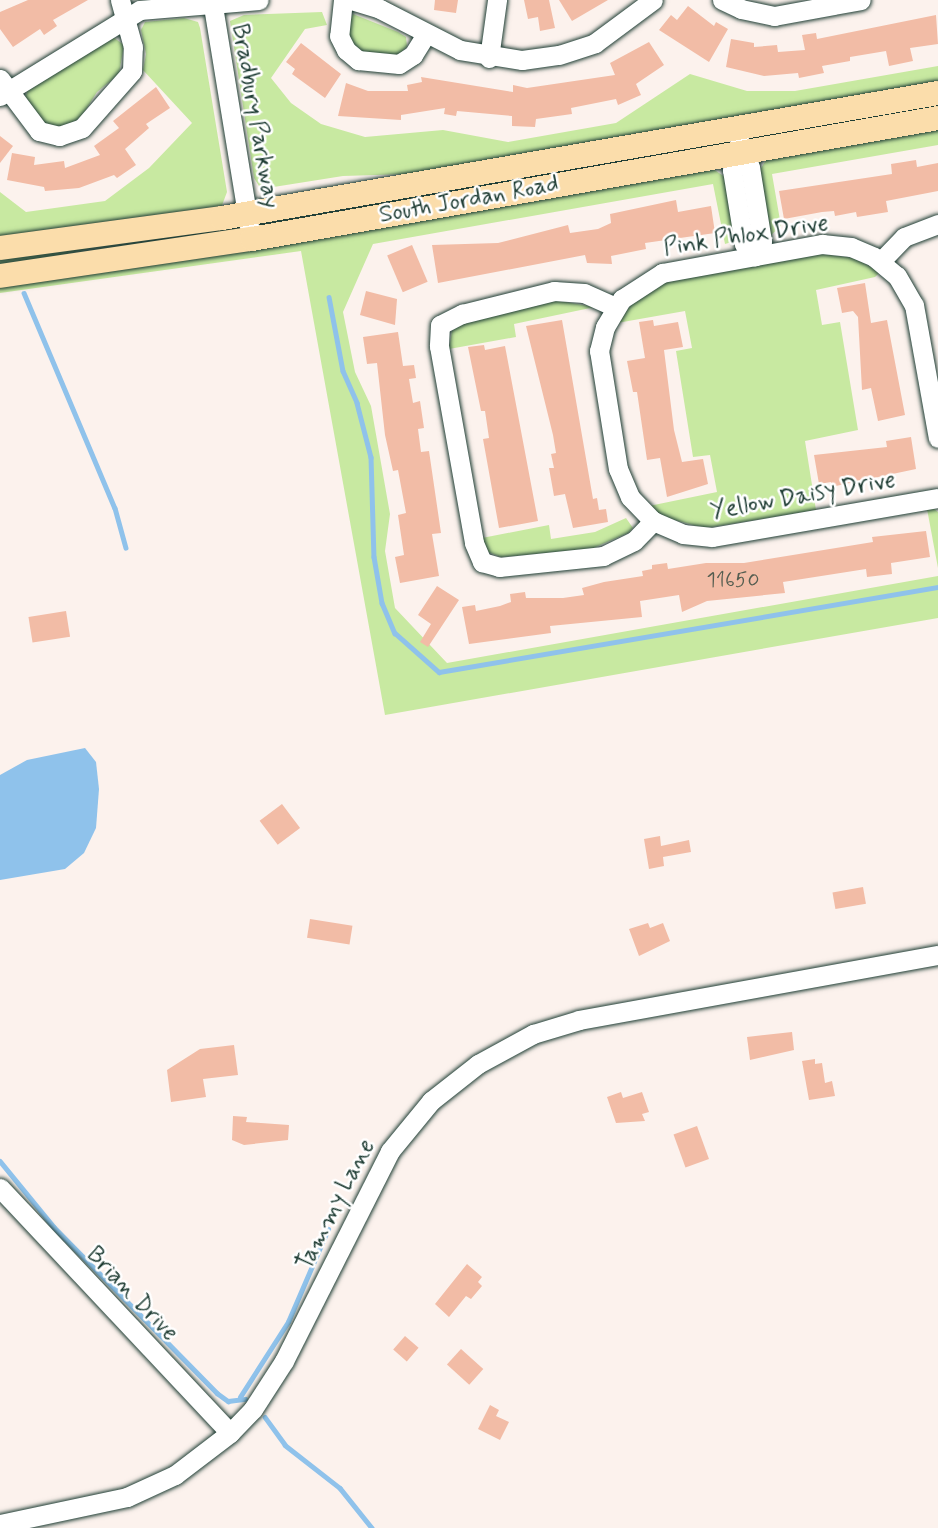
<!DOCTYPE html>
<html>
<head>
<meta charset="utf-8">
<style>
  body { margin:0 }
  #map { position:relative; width:938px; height:1528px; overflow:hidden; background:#fcf2ed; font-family:Mynerve,sans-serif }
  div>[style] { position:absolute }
  .green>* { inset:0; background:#c8e9a1 }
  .water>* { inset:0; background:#8fc2eb }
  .stream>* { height:4.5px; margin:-2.25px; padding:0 2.25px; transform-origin:2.25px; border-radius:2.25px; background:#8fc2eb }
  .building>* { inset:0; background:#f2bca6; transform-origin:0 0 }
  .roads { filter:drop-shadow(0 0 2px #1f3d34) drop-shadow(0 0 2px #1f3d34) }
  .minor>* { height:19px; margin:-9.5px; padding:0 9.5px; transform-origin:9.5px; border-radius:9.5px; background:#fff }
  .major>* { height:24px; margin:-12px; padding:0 12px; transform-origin:12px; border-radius:12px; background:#fbddab }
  span { translate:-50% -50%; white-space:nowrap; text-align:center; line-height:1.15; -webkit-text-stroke:5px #fff; paint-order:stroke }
  .number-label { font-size:21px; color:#545d50 }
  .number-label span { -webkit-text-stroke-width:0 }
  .street-label { font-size:24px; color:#1f3d34 }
</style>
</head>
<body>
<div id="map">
  <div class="green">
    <div style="clip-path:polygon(322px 12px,327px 25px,305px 29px,271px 78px,291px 103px,321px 124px,365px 137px,443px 130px,508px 142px,616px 123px,690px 74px,747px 91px,795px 91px,938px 66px,938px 84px,409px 174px,343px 176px,261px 189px,254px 178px,230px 21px,244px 15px)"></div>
    <div style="clip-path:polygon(353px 14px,398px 32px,406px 37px,407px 46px,399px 55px,379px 57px,356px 49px,346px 32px)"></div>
    <div style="clip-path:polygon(184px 18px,198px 22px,200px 28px,227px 192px,221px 208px,0 239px,0 192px,26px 212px,105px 201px,149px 168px,192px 123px,143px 70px,146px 54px,141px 30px,145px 22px)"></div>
    <div style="clip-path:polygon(113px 37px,124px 45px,119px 74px,97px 92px,80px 119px,61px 127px,44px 125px,24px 100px,28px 90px)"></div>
    <div style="clip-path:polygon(938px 126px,938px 145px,772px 174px,781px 226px,770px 236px,758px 173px,768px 157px)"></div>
    <div style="clip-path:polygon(710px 167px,725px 177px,735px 241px,725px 244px,713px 184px,373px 244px,343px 312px,355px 372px,371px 406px,390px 514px,385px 551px,395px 608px,447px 663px,938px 576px,938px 618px,385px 715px,301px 251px,0 293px,0 283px)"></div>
    <div style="clip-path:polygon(101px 246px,18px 265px,0 267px,0 255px)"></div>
    <div style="clip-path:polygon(822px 254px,854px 258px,880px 272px,875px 277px,816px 290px,822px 325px,840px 322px,858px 430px,805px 441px,816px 510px,705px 528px,663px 517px,649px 506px,717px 492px,710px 455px,693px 457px,676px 351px,692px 348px,685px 311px,617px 323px,639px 295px,669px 280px)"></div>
    <div style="clip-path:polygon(553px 300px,595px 307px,514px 324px,516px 337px,449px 349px,452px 331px,462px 324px)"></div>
    <div style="clip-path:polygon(933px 508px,938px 512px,938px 568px,927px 509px)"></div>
    <div style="clip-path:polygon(626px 518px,633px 528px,628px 533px,591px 549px,501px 557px,488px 552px,482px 538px,549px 525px,551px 539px,595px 532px)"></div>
  </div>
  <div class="water">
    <div style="clip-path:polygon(85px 748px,96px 762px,99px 789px,96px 828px,84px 853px,65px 869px,0 880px,0 775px,27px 760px)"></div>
  </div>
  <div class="stream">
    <div style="left:24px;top:293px;width:233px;rotate:67.1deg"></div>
    <div style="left:115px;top:508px;width:41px;rotate:74.6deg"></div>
    <div style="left:329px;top:297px;width:75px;rotate:79.3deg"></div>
    <div style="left:343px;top:371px;width:35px;rotate:66deg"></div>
    <div style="left:357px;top:403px;width:56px;rotate:75.5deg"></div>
    <div style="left:371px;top:457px;width:100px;rotate:88.3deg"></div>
    <div style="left:374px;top:557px;width:47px;rotate:80.1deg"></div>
    <div style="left:382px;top:603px;width:33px;rotate:67deg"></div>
    <div style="left:395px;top:633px;width:59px;rotate:41.6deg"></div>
    <div style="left:439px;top:672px;width:506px;rotate:-9.67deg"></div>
    <div style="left:0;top:1161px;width:85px;rotate:50.7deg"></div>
    <div style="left:54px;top:1227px;width:233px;rotate:45.5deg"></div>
    <div style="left:217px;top:1393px;width:14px;rotate:36deg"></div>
    <div style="left:228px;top:1401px;width:17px;rotate:-7deg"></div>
    <div style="left:240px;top:1397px;width:89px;rotate:-57.4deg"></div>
    <div style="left:288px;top:1322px;width:101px;rotate:-66.7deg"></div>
    <div style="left:265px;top:1417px;width:34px;rotate:54deg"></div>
    <div style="left:285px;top:1445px;width:70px;rotate:38deg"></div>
    <div style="left:340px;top:1488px;width:51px;rotate:51.3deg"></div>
  </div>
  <div class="building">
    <div style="clip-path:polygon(28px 0,88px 0,53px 20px,57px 26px,44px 35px,40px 29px,13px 47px,0 29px,0 12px)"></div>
    <div style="clip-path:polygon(435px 0,458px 0,456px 13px,434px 10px)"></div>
    <div style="clip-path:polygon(524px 0,549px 0,555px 28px,540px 31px,538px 17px,528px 19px)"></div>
    <div style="clip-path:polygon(559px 0,608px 0,572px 21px)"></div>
    <div style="clip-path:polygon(688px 6px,714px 26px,716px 22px,728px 29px,709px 62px,659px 30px,671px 15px,677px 20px)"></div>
    <div style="clip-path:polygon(936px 15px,938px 44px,910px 48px,913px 61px,889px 66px,886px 51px,850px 57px,850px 61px,822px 66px,824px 73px,799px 78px,798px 73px,764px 76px,726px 67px,731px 39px,754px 43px,754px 47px,777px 45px,778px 52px,805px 50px,802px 35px,816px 33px,817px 39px)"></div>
    <div style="clip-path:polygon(649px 42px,664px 65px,636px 84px,641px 95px,618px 105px,616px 99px,571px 108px,572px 114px,536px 119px,535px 127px,512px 126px,512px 116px,457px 111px,456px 116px,444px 114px,445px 108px,401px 115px,401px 120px,338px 116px,346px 83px,368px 91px,408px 91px,407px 85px,422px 82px,421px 77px,513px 92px,513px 85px,527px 88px,615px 75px,610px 63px)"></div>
    <div style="clip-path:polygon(301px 43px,341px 74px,325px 98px,292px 74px,295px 69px,286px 62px)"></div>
    <div style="clip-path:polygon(156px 87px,170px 108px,146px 124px,149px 128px,125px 149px,136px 165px,117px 178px,114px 175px,79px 188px,45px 191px,44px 187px,7px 180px,12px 153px,35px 157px,34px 165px,64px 161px,65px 168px,100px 155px,94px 146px,119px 128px,113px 121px)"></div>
    <div style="clip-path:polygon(0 136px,13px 146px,0 163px)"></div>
    <div style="clip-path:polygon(916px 160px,917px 167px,938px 163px,938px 191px,886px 201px,888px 212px,857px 217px,856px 212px,835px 216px,834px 211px,822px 212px,784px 219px,779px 191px,892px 174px,891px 164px)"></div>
    <div style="clip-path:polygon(676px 200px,678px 212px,711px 206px,715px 233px,645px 243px,646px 249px,611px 256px,612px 264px,587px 263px,585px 255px,438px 283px,432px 245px,498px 243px,568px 225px,570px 233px,598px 229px,611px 223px,610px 214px)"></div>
    <div style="left:412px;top:245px;width:40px;height:27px;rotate:67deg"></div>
    <div style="clip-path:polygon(865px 283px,871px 323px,887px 320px,905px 415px,878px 421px,871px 388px,862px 390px,858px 317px,853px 311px,842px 313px,837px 288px)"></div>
    <div style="clip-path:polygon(366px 291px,397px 299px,395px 325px,360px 315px)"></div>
    <div style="clip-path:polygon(562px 320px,593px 499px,597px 498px,599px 510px,606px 509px,608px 522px,573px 528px,565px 494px,554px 496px,549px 468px,554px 468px,551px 454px,556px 453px,553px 435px,526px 326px)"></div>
    <div style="clip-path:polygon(653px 320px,654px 326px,678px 322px,683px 347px,664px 350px,674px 430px,682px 462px,703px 459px,708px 484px,667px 497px,660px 458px,647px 460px,637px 392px,633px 392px,627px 361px,645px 358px,639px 322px)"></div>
    <div style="clip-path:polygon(398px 332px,403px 366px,414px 365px,416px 378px,409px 379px,413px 403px,420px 401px,424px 428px,418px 429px,421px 452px,429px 451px,441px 533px,432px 534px,439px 576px,400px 583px,395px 557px,404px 555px,398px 515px,406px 513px,398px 470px,393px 471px,385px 435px,377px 363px,367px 364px,363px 337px)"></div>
    <div style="clip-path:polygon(484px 345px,485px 350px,505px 346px,538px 521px,499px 528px,483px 439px,489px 438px,485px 411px,481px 411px,468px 347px)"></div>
    <div style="clip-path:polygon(911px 437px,916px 469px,831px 487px,831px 482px,819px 484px,814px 455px,887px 447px,886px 441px)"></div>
    <div style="clip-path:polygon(926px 531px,930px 557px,891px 563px,892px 574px,867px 577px,866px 569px,783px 582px,785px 593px,707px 601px,682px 612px,679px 595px,640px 601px,642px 617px,550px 626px,551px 633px,469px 644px,462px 607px,475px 605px,476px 611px,500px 606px,511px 602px,510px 594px,525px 592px,526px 598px,563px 598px,584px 595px,582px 588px,604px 582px,643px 576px,642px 571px,652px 569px,652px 565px,667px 563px,668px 569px,706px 563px,744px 563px,873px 542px,872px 537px)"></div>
    <div style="clip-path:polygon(437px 586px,459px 600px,428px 647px,420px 642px,431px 624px,418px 615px)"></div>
    <div style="left:66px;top:611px;width:26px;height:38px;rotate:81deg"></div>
    <div style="left:282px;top:804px;width:30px;height:28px;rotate:53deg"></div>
    <div style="clip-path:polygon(660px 836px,661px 846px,689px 840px,691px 852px,663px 857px,664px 866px,649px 869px,644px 839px)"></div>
    <div style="left:863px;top:887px;width:17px;height:31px;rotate:80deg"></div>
    <div style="left:310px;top:919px;width:43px;height:19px;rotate:9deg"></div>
    <div style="clip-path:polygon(648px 923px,650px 928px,663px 923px,670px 941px,639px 956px,629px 929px)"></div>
    <div style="clip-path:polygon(792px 1032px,794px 1050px,750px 1060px,747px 1037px)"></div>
    <div style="clip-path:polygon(234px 1045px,238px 1075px,203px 1079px,206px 1097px,171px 1102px,167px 1070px,200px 1049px)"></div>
    <div style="clip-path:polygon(815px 1059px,815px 1064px,822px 1063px,825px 1083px,832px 1081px,835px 1096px,809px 1100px,802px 1061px)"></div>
    <div style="clip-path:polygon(621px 1092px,623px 1098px,642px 1092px,649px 1112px,642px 1114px,645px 1121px,616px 1123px,607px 1097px)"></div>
    <div style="clip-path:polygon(233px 1116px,247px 1117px,246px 1122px,289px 1125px,288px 1140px,244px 1145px,232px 1140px)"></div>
    <div style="left:697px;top:1126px;width:35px;height:25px;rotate:70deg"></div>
    <div style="clip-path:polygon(467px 1264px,482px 1277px,478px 1282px,482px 1286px,471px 1299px,466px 1296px,449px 1317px,435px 1304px)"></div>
    <div style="left:405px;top:1336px;width:18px;height:18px;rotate:41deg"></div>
    <div style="left:461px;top:1349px;width:30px;height:21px;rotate:42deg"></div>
    <div style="clip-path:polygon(490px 1405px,499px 1410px,496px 1416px,509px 1422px,500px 1440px,478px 1429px)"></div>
  </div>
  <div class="roads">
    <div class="minor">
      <div style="left:212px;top:0;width:230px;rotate:80.7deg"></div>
      <div style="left:343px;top:0;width:36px;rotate:96deg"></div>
      <div style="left:339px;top:36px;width:16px;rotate:63deg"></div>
      <div style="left:346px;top:50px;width:16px;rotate:40deg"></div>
      <div style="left:358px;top:60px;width:41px;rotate:5.6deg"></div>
      <div style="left:399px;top:64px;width:17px;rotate:-33deg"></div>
      <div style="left:413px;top:55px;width:25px;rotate:-58deg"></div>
      <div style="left:351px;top:0;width:30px;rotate:17deg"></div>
      <div style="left:380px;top:9px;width:90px;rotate:27.1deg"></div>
      <div style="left:460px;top:50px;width:63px;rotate:9.2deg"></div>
      <div style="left:522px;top:60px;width:37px;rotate:-8deg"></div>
      <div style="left:559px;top:55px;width:38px;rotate:-18deg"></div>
      <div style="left:595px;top:43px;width:72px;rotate:-36.6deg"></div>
      <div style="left:722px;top:0;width:21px;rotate:25deg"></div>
      <div style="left:741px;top:9px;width:34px;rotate:12deg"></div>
      <div style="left:774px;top:16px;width:88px;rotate:-10.4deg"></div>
      <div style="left:489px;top:58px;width:59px;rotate:-82.1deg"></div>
      <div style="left:0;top:79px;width:65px;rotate:53.1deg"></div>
      <div style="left:39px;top:131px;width:21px;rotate:14deg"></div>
      <div style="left:59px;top:136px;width:24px;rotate:-19deg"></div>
      <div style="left:82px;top:128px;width:76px;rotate:-48.7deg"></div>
      <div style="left:132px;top:71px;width:24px;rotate:-88deg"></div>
      <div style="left:133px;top:47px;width:49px;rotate:-105.5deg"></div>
      <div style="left:0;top:96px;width:164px;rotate:-31.6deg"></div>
      <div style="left:140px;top:10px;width:119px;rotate:-4.8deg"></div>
      <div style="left:739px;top:140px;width:29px;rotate:68deg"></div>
      <div style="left:750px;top:167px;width:75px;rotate:80.8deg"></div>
      <div style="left:762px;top:241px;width:17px;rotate:115deg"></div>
      <div style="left:755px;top:256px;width:16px;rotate:-133deg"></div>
      <div style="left:744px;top:244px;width:75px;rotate:-99.2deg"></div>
      <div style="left:732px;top:170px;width:19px;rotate:-62deg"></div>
      <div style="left:881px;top:261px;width:33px;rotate:-46deg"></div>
      <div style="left:904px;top:237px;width:36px;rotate:-21deg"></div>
      <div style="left:440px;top:325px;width:21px;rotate:93deg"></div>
      <div style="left:439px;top:346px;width:200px;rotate:79.9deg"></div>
      <div style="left:474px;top:543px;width:21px;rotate:67deg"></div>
      <div style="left:440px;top:325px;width:25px;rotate:-27deg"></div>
      <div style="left:462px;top:314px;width:95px;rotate:-14deg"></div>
      <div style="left:554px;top:291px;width:30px;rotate:4deg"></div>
      <div style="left:584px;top:293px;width:35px;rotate:24deg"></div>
      <div style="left:653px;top:521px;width:33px;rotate:-134deg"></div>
      <div style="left:630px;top:497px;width:30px;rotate:-113deg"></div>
      <div style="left:618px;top:469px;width:120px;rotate:-99.1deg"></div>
      <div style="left:599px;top:351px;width:25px;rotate:-76deg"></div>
      <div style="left:605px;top:327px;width:33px;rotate:-59deg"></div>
      <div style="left:622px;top:299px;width:48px;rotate:-33deg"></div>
      <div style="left:662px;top:273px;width:163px;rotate:-10.3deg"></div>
      <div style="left:822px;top:244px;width:29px;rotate:6deg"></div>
      <div style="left:851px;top:247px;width:25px;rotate:23deg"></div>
      <div style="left:874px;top:257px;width:30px;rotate:40deg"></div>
      <div style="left:897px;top:276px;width:34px;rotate:60deg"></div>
      <div style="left:914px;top:305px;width:135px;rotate:79.8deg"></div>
      <div style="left:482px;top:562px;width:18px;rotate:16deg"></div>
      <div style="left:499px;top:567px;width:105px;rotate:-6deg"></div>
      <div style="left:603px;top:556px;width:34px;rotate:-26deg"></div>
      <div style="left:634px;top:541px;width:28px;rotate:-46deg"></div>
      <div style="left:653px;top:521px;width:33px;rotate:23deg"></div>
      <div style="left:683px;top:534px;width:29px;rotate:6deg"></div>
      <div style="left:712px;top:537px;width:229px;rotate:-9.8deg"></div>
      <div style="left:0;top:1188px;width:336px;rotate:46.8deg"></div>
      <div style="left:0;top:1524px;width:130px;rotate:-12deg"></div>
      <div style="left:127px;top:1497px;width:53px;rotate:-24.6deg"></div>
      <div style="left:175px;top:1475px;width:69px;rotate:-37.4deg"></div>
      <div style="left:230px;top:1433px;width:33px;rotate:-46deg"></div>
      <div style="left:253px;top:1409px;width:57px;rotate:-57.1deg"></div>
      <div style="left:284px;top:1361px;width:235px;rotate:-63.2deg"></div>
      <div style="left:390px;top:1151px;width:65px;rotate:-50.6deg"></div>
      <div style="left:431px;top:1101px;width:60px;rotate:-38.2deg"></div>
      <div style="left:478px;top:1064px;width:63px;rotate:-28.6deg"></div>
      <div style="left:533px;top:1034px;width:48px;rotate:-16.9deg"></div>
      <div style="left:579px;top:1020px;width:365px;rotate:-10.3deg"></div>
    </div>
    <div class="major">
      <div style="left:0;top:248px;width:224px;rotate:-7.7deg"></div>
      <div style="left:222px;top:218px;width:727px;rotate:-9.9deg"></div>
      <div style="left:0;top:276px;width:255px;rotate:-8.4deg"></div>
      <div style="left:252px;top:239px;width:697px;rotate:-10deg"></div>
    </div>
  </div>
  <div class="number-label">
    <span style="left:733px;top:580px">11650</span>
  </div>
  <div class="street-label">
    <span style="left:255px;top:116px;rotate:80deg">Bradbury Parkway</span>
    <span style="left:469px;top:200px;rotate:-10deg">South Jordan Road</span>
    <span style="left:746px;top:236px;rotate:-9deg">Pink Phlox Drive</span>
    <span style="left:803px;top:496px;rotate:-10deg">Yellow Daisy Drive</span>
    <span style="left:336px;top:1205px;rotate:-63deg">Tammy Lane</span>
    <span style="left:132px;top:1294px;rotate:46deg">Brian Drive</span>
  </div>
</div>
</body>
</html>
